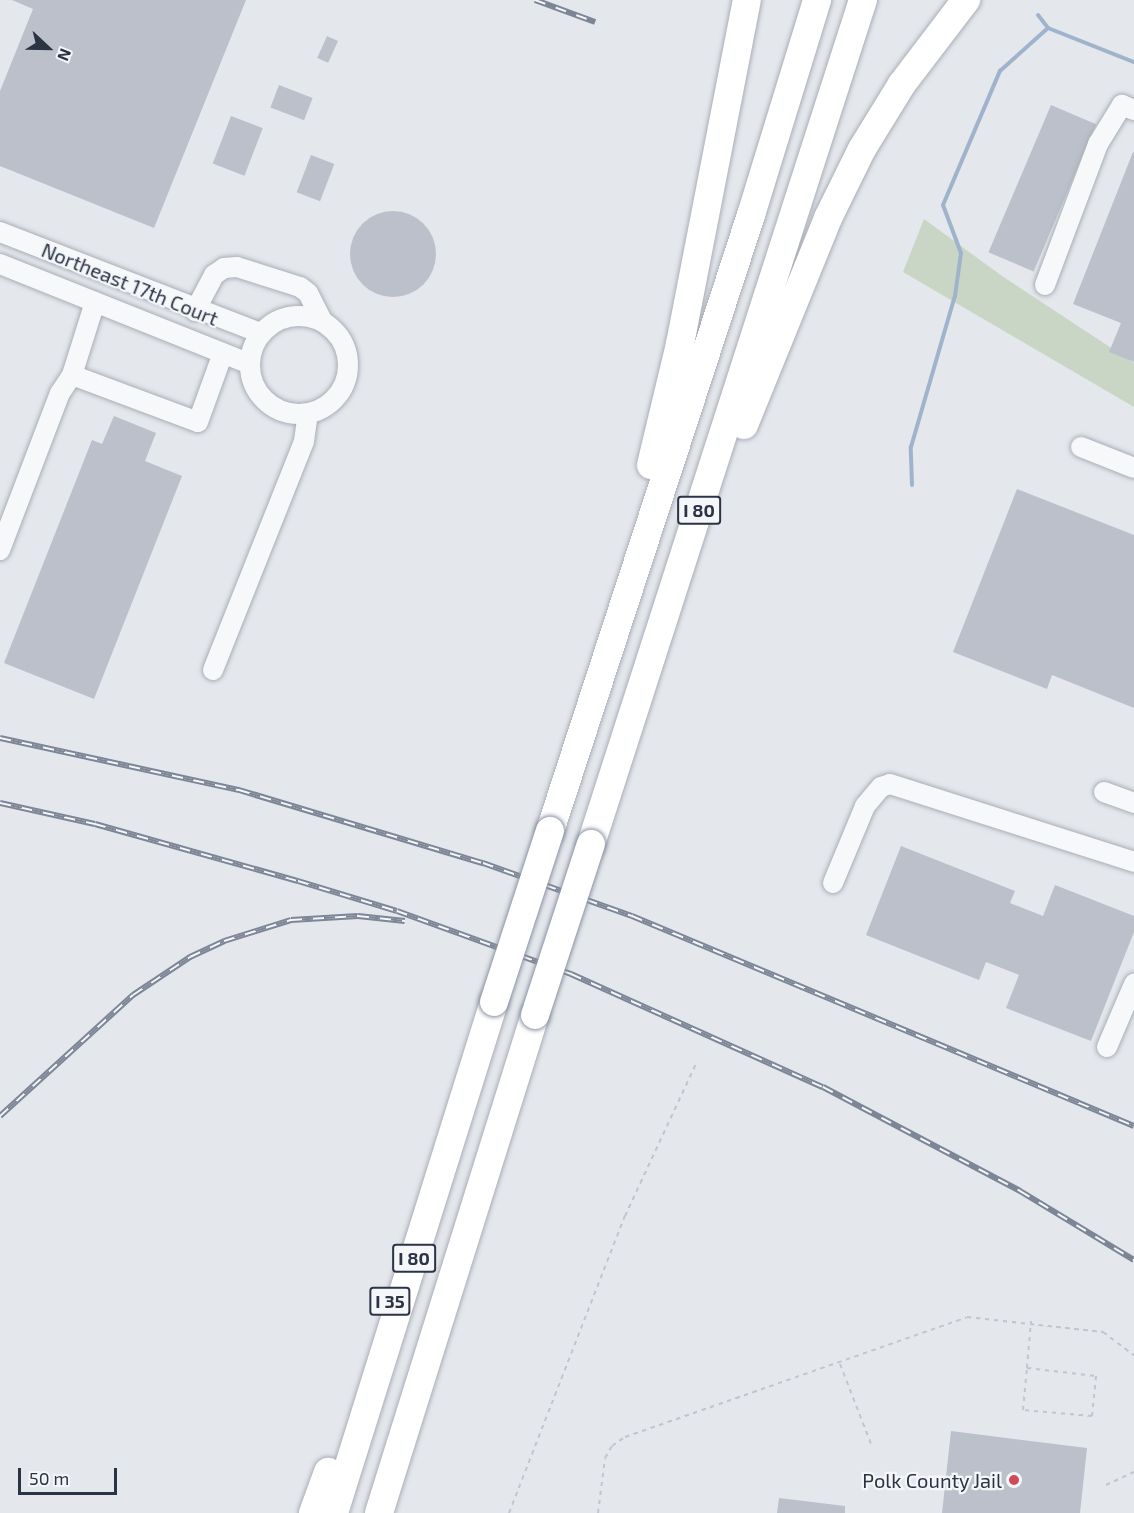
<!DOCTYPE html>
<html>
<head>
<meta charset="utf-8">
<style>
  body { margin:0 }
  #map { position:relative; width:1134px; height:1513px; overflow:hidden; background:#e4e7ec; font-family:"Exo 2",sans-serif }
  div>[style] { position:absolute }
  .green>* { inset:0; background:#c9d6c5 }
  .stream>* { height:4px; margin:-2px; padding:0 2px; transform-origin:2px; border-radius:2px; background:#9fb4cc }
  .building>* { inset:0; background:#bbc0ca; transform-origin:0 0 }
  .round { border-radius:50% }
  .path>* { height:2px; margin-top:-1px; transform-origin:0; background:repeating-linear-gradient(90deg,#c2c5cb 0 4.5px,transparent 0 9px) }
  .roads { filter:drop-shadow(0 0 2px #a9aeb7) drop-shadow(0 0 2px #a9aeb7) }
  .minor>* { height:20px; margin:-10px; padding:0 10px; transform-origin:10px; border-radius:10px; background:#f7f8fa }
  .minor>.ring { margin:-10px; padding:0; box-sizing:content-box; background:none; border:20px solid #f7f8fa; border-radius:50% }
  .highway>* { height:28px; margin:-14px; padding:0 14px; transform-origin:14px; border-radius:14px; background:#fff }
  .rail>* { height:6px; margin-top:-3px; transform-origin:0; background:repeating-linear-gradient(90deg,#f4f6f9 0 11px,#7d8696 0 22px); box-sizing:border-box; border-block:2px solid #7d8696 }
  .bridges { filter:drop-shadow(0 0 2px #8b94a3) drop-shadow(0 0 2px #8b94a3) }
  .highway-bridge>* { height:28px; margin:-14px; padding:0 14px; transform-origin:14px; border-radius:14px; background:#fff }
  .dots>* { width:16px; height:16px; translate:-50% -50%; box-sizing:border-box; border:3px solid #f4f6f9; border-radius:50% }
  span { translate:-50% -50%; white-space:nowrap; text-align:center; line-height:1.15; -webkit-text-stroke:4.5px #f4f6f9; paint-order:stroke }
  .shield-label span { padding:2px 4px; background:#f4f6f9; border:2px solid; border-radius:4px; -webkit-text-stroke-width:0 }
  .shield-label { font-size:18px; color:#2b3445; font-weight:700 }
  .street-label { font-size:20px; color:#2b3445 }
  .poi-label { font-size:20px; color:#2b3445 }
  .right { translate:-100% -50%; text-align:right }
  .north { position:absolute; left:18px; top:18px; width:60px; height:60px; -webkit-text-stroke:4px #f4f6f9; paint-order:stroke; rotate:112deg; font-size:16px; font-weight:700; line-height:24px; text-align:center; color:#2b3445 }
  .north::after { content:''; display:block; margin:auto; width:21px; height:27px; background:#2b3445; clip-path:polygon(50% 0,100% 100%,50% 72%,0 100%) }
  .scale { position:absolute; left:18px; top:1468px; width:99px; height:27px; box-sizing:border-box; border:3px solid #2b3445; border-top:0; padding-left:8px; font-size:18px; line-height:21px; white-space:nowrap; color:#2b3445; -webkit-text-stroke:4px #f4f6f9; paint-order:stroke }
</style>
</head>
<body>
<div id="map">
  <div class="green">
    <div style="clip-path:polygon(924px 219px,1002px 276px,1134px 363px,1134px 407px,903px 272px)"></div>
  </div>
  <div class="stream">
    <div style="left:1038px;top:15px;width:16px;rotate:52deg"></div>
    <div style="left:1048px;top:28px;width:92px;rotate:21.6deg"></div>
    <div style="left:912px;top:485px;width:38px;rotate:-92deg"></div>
    <div style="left:911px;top:447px;width:157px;rotate:-73.8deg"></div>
    <div style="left:955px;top:296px;width:43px;rotate:-82.1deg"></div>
    <div style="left:961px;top:253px;width:51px;rotate:-110.6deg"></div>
    <div style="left:943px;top:205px;width:146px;rotate:-67deg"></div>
    <div style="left:1000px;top:71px;width:64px;rotate:-41.9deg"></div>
  </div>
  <div class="building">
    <div style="clip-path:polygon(12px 0,246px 0,154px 228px,0 166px,0 91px,33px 9px)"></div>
    <div style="left:327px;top:36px;width:12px;height:24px;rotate:24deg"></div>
    <div style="left:279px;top:85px;width:36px;height:24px;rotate:21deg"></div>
    <div style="left:1051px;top:105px;width:49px;height:160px;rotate:23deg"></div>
    <div style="left:231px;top:116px;width:34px;height:51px;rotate:21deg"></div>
    <div style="clip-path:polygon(1133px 152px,1134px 153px,1134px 362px,1109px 352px,1121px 323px,1073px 304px)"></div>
    <div style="left:311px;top:155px;width:25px;height:40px;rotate:21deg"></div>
    <div class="round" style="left:350px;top:211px;width:86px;height:86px"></div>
    <div style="clip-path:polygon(114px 416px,156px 433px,145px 461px,182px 476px,94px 699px,4px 663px,92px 440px,102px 444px)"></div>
    <div style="clip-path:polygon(1017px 489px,1134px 535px,1134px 708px,1052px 675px,1047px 689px,953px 652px)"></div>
    <div style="clip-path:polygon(901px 846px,1015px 891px,1010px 903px,1043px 916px,1055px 885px,1134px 916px,1134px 932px,1091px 1041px,1006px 1008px,1019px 975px,986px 962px,979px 980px,866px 935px)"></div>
    <div style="clip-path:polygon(951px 1431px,1087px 1448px,1080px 1513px,942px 1513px)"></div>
    <div style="clip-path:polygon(779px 1498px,845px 1506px,845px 1513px,777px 1513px)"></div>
  </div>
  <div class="path">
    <div style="left:840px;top:1364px;width:86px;rotate:68.8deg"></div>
    <div style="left:1027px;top:1368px;width:69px;rotate:6.6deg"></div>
    <div style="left:1096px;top:1376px;width:40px;rotate:95.7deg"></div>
    <div style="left:1092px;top:1416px;width:69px;rotate:-175deg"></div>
    <div style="left:1023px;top:1410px;width:42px;rotate:-84.6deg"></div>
    <div style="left:1027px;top:1368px;width:47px;rotate:-85.1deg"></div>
    <div style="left:1106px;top:1485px;width:31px;rotate:-25deg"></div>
    <div style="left:509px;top:1513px;width:319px;rotate:-68.7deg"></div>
    <div style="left:625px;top:1216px;width:168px;rotate:-65deg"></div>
    <div style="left:598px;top:1513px;width:55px;rotate:-82.7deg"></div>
    <div style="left:605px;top:1458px;width:14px;rotate:-60deg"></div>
    <div style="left:612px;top:1446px;width:16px;rotate:-35deg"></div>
    <div style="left:625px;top:1437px;width:362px;rotate:-19.3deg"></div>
    <div style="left:967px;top:1317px;width:137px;rotate:6.3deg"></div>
    <div style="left:1103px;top:1332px;width:39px;rotate:37deg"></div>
  </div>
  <div class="roads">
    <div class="minor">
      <div style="left:0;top:232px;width:280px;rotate:21.2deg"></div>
      <div style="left:0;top:264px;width:269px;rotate:21.8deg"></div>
      <div style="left:1045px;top:285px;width:151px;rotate:-69.4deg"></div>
      <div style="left:1098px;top:144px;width:46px;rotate:-58.4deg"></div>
      <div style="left:1122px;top:105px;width:13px;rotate:23deg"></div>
      <div style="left:95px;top:302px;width:77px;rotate:107.5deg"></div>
      <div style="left:72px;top:375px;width:134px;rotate:20.5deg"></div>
      <div style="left:198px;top:422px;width:73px;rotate:-70.1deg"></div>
      <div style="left:195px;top:311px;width:41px;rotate:-62.2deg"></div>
      <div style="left:214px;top:275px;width:12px;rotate:-35deg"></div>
      <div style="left:224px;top:268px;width:13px;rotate:-4deg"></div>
      <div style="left:237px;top:267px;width:66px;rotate:17.6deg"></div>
      <div style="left:300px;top:287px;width:10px;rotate:37deg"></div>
      <div style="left:308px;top:293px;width:31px;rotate:63deg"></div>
      <div class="ring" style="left:250px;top:316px;width:78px;height:78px"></div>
      <div style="left:1081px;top:447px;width:57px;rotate:21.6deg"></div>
      <div style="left:0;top:550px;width:168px;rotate:-69.1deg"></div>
      <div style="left:60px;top:393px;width:22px;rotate:-56deg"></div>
      <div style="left:213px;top:670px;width:246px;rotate:-68.3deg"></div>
      <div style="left:304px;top:441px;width:27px;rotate:-82deg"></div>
      <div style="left:1104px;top:792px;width:32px;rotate:20deg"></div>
      <div style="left:833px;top:883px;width:83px;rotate:-67.4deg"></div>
      <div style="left:865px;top:806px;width:25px;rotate:-50deg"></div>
      <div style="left:881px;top:787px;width:9px;rotate:-18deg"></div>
      <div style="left:890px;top:784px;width:256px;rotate:17.7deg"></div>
      <div style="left:1107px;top:1047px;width:69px;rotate:-66.8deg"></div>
    </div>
    <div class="highway">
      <div style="left:744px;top:425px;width:223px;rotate:-67.9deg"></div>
      <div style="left:828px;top:218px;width:77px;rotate:-63.8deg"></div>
      <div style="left:862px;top:149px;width:76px;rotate:-58.4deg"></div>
      <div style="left:902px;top:84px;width:106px;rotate:-52.7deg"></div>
      <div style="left:651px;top:465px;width:124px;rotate:-76.5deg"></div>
      <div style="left:680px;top:344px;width:350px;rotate:-79deg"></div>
      <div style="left:550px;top:831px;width:648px;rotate:-71.93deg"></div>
      <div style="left:751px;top:215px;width:225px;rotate:-72.9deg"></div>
      <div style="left:591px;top:844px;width:887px;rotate:-72.14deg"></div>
      <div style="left:313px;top:1513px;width:44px;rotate:-69.9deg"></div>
      <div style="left:334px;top:1513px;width:535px;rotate:-72.61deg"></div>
      <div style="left:379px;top:1513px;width:522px;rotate:-72.61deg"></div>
    </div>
  </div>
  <div class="rail">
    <div style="left:535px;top:0;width:64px;rotate:20.1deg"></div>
    <div style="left:0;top:738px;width:245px;rotate:12.3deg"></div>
    <div style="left:239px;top:790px;width:255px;rotate:16.7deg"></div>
    <div style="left:483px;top:863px;width:158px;rotate:19.6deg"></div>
    <div style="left:632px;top:916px;width:544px;rotate:22.7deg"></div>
    <div style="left:0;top:803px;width:97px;rotate:12.5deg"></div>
    <div style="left:95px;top:824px;width:211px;rotate:15.7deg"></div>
    <div style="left:298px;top:881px;width:103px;rotate:16.9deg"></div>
    <div style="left:397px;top:911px;width:185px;rotate:19.9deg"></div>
    <div style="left:571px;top:974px;width:276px;rotate:24.2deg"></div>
    <div style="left:823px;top:1087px;width:223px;rotate:27.8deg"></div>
    <div style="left:1020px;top:1191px;width:133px;rotate:31.2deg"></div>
    <div style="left:0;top:1116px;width:180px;rotate:-42.3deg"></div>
    <div style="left:133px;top:995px;width:69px;rotate:-33.7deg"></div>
    <div style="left:190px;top:957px;width:38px;rotate:-25deg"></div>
    <div style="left:224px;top:941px;width:70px;rotate:-17.4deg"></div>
    <div style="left:291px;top:920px;width:67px;rotate:-3.4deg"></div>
    <div style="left:358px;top:916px;width:47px;rotate:6.1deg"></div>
  </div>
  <div class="bridges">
    <div class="highway-bridge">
      <div style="left:494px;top:1002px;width:180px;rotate:-71.9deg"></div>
      <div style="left:535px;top:1015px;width:180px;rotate:-71.9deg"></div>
    </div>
  </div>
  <div class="dots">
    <div style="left:1014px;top:1480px;background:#d1495b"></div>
  </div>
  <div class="shield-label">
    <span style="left:699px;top:510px">I 80</span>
    <span style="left:414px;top:1258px">I 80</span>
    <span style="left:390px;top:1301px">I 35</span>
  </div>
  <div class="street-label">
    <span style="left:130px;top:284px;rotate:22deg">Northeast 17th Court</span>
  </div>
  <div class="poi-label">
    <span class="right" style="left:1002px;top:1480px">Polk County Jail</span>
  </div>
  <div class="north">N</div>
  <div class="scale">50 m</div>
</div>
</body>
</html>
